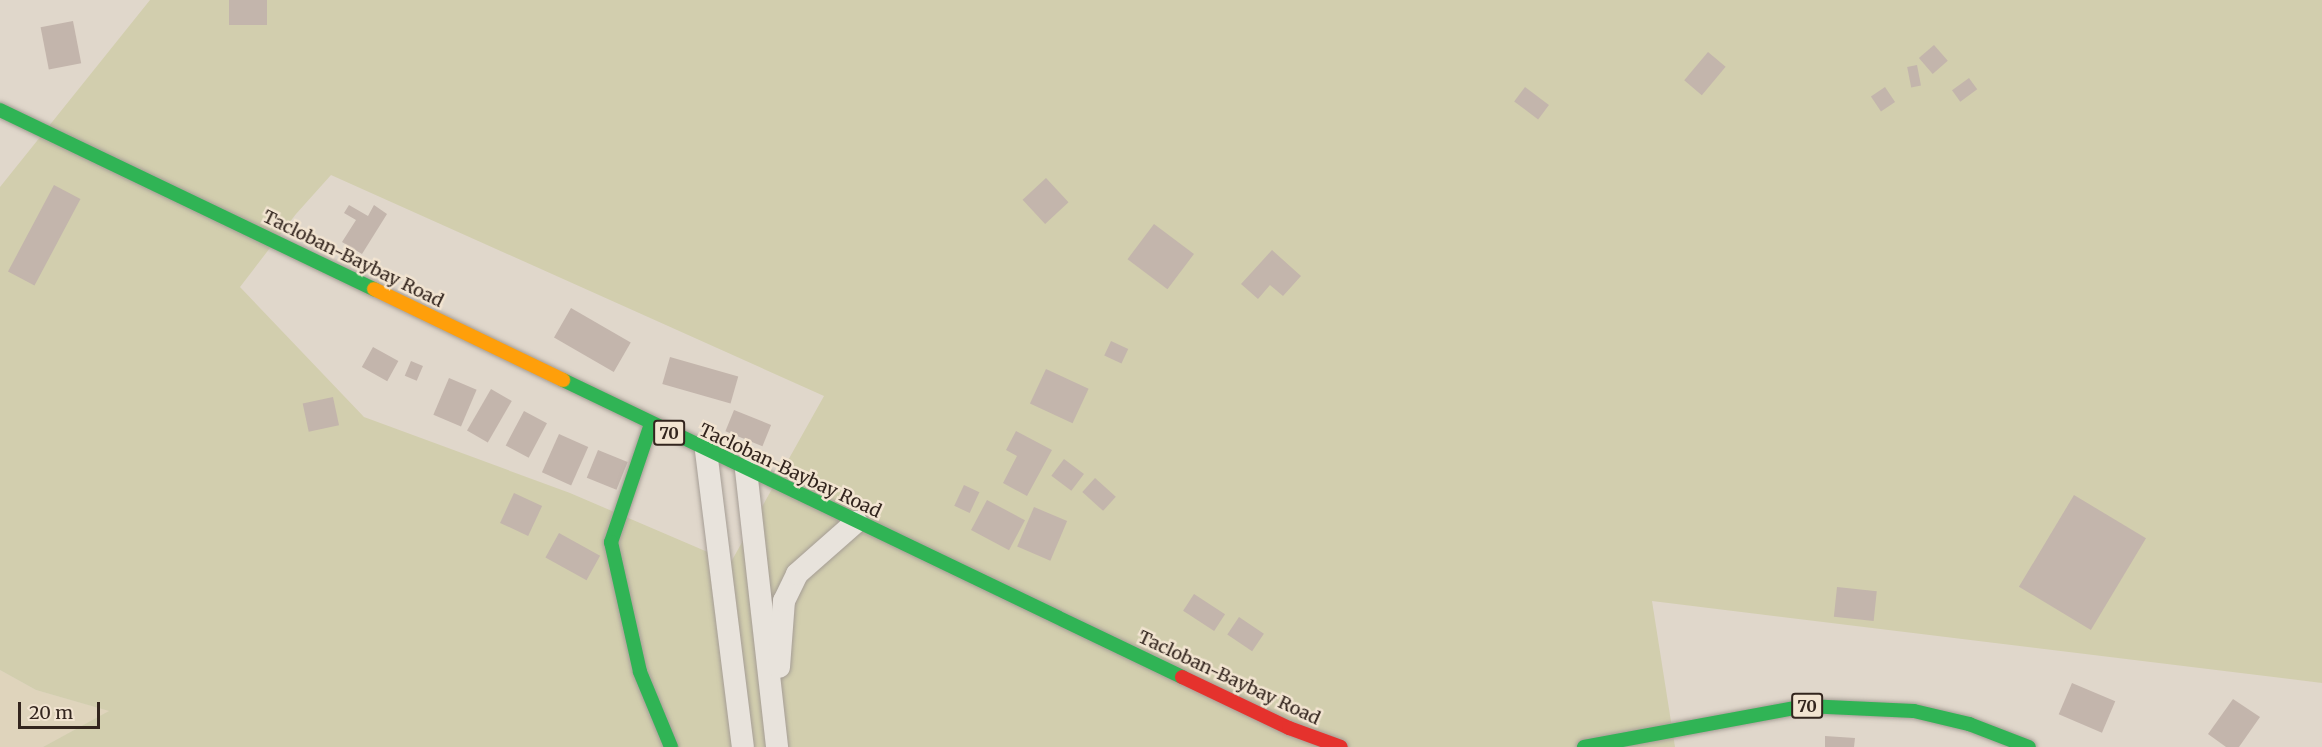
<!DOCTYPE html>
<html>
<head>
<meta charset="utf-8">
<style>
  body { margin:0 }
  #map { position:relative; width:2322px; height:747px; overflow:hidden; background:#e0d7cb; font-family:Merriweather,serif }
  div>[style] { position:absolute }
  .farmland>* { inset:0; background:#dfd4bc }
  .green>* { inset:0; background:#d2ceae }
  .building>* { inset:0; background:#c3b5ac; transform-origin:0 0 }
  .roads { filter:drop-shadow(0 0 2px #a59d95) drop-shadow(0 0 2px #a59d95) }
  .street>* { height:22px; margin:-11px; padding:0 11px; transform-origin:11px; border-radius:11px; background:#e8e3dc }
  .fast>* { height:14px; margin:-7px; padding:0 7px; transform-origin:7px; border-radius:7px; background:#30b455 }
  .slow>* { height:14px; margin:-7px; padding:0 7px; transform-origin:7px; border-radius:7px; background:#ff9f0a }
  .jam>* { height:14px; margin:-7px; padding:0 7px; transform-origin:7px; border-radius:7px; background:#e5322d }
  span { translate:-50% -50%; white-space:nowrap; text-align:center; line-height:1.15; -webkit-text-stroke:5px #f2e4d1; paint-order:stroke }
  .shield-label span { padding:2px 4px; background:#f2e4d1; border:2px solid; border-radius:4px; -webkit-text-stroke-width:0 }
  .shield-label { font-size:16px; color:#33251e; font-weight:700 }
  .street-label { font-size:18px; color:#33251e }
  .scale { position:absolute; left:18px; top:702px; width:82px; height:27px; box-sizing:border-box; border:3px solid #33251e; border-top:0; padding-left:8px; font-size:18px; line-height:21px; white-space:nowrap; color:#33251e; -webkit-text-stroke:4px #f2e4d1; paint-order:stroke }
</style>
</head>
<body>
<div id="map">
  <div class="farmland">
    <div style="clip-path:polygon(0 670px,36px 690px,110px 711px,43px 747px,0 747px)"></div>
  </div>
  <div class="green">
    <div style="clip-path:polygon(evenodd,150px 0,2322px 0,2322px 683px,1652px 601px,1675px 747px,43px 747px,109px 711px,36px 690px,0 670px,0 187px,150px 0,331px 175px,824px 396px,731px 562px,570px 493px,364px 417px,240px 287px,296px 214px,331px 175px)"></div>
  </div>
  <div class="building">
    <div style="left:267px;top:0;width:25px;height:38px;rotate:90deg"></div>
    <div style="left:73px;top:21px;width:43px;height:33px;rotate:79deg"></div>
    <div style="left:1934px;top:45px;width:21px;height:20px;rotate:49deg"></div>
    <div style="left:1708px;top:52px;width:23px;height:37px;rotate:40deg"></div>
    <div style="left:1917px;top:65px;width:21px;height:10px;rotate:79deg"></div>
    <div style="left:1969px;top:78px;width:14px;height:21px;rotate:54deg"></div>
    <div style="left:1525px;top:87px;width:30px;height:18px;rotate:37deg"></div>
    <div style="left:1885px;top:87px;width:18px;height:17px;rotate:56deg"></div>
    <div style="left:1046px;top:178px;width:33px;height:32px;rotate:47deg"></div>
    <div style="left:54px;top:185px;width:30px;height:98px;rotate:28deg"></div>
    <div style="clip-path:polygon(349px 205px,368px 216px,374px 205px,387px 214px,362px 254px,342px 242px,356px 220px,344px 213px)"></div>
    <div style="left:1154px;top:224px;width:50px;height:44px;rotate:37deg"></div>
    <div style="clip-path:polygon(1272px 250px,1301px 276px,1283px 296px,1270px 285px,1258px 299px,1241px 284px)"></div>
    <div style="left:571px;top:308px;width:69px;height:34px;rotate:30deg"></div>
    <div style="left:1111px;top:341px;width:19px;height:16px;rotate:25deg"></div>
    <div style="left:373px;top:347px;width:29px;height:23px;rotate:29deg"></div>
    <div style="left:670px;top:357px;width:71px;height:28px;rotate:16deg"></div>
    <div style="left:411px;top:361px;width:13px;height:16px;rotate:23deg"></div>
    <div style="left:1046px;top:369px;width:47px;height:38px;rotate:25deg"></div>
    <div style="left:449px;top:378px;width:30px;height:40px;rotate:23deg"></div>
    <div style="left:491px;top:389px;width:24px;height:48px;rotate:30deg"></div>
    <div style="left:333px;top:397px;width:29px;height:31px;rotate:78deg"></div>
    <div style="left:734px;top:410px;width:40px;height:23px;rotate:22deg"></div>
    <div style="left:524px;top:411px;width:26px;height:39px;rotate:28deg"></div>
    <div style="clip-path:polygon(1016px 431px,1052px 450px,1027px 496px,1003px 483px,1017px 456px,1006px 450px)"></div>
    <div style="left:559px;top:434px;width:32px;height:42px;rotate:24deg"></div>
    <div style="left:598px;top:450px;width:32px;height:30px;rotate:22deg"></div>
    <div style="left:1064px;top:459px;width:25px;height:21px;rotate:37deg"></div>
    <div style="left:1095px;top:478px;width:28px;height:19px;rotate:42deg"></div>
    <div style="left:964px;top:485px;width:17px;height:23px;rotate:25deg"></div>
    <div style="left:514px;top:493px;width:31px;height:33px;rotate:25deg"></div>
    <div style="left:2074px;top:495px;width:84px;height:107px;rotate:31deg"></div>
    <div style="left:987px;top:500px;width:43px;height:34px;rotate:28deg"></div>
    <div style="left:1034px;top:507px;width:36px;height:43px;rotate:23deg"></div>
    <div style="left:559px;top:533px;width:47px;height:28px;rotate:29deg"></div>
    <div style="left:1837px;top:587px;width:40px;height:30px;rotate:6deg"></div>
    <div style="left:1194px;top:594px;width:37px;height:20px;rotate:33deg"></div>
    <div style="left:1239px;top:617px;width:30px;height:21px;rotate:34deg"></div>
    <div style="left:2072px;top:683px;width:47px;height:34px;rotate:23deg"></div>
    <div style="clip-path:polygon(2233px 699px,2260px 717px,2239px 747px,2226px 747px,2208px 734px)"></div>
    <div style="clip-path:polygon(1825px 736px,1855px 738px,1854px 747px,1825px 747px)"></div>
  </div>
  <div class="roads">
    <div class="street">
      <div style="left:706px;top:451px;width:298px;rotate:82.9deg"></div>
      <div style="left:746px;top:470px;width:279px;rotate:83.6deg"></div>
      <div style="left:779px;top:667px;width:66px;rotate:-85.7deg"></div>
      <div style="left:784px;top:601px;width:30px;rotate:-64deg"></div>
      <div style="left:797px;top:574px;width:79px;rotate:-41.4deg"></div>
    </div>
    <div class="fast">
      <div style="left:0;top:110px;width:415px;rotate:25.6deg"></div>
      <div style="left:563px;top:380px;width:687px;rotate:25.63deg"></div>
      <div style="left:651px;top:424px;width:125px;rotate:108.7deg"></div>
      <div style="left:611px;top:542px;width:133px;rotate:77.4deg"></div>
      <div style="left:640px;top:672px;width:81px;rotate:67.5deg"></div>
      <div style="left:1584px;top:747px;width:226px;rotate:-10.5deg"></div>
      <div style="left:1806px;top:706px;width:108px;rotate:2.7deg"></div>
      <div style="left:1914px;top:711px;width:57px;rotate:13.3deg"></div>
      <div style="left:1969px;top:724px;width:64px;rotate:21deg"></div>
    </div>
    <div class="slow">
      <div style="left:374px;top:289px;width:210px;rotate:25.7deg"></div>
    </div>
    <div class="jam">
      <div style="left:1182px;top:677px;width:119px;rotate:25.5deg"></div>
      <div style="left:1289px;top:728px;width:55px;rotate:20.1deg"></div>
    </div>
  </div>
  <div class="shield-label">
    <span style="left:669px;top:433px">70</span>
    <span style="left:1807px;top:706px">70</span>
  </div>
  <div class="street-label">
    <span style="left:353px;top:259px;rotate:26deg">Tacloban-Baybay Road</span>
    <span style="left:790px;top:471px;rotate:25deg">Tacloban-Baybay Road</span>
    <span style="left:1229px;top:678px;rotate:25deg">Tacloban-Baybay Road</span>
  </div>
  <div class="scale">20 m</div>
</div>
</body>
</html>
